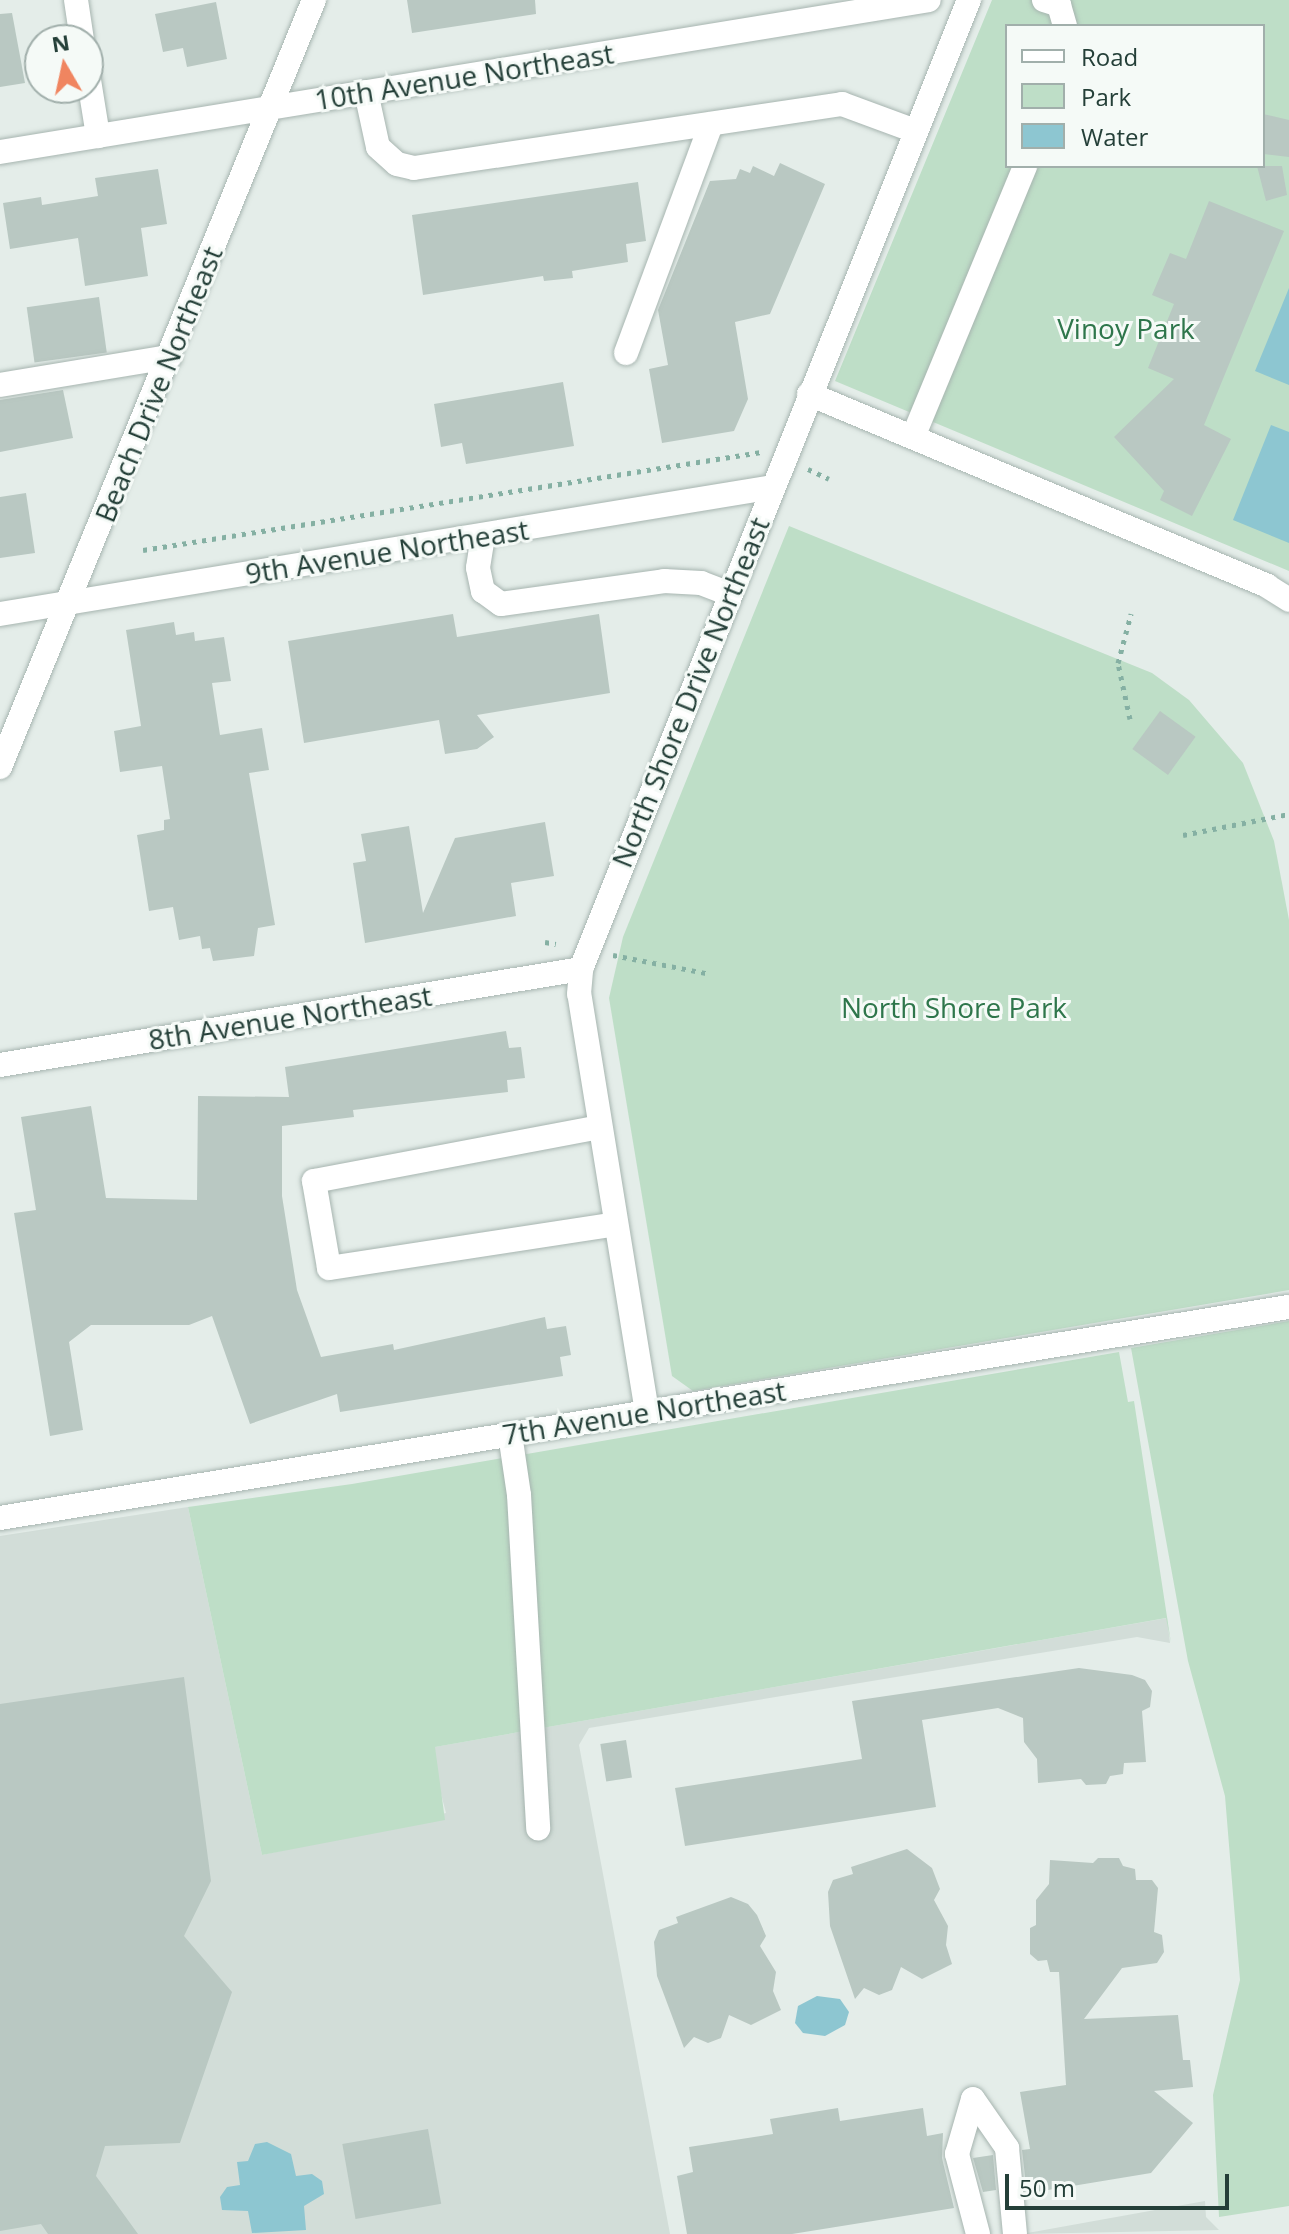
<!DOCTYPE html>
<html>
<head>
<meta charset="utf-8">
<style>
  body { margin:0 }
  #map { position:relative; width:1289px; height:2234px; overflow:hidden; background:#e4ede9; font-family:"Open Sans",sans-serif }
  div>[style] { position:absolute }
  .built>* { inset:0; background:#d2ddd8 }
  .green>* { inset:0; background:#bedec7 }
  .water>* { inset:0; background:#8dc6d1 }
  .building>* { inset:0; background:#b9c8c2; transform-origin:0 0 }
  .path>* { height:5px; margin-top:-2.5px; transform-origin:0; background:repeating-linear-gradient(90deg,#85b0a3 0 4px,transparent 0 10px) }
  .roads { filter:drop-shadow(0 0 2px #a7b5b0) drop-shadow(0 0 2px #a7b5b0) }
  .minor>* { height:24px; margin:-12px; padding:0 12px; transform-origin:12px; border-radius:12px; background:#fff }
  span { translate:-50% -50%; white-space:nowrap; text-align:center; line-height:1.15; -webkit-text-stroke:6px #f5faf7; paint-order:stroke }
  .street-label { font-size:28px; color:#243f38 }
  .park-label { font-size:28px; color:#2e764b }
  .legend { position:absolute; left:1005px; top:24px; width:260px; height:144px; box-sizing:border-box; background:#f5faf7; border:2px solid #a1afab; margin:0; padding:10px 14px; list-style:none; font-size:24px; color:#243f38 }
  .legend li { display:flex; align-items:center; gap:16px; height:40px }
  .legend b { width:40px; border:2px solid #a1afab }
  .north { position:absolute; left:24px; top:24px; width:80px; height:80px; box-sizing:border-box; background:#f5faf7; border:2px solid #a1afab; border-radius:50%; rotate:351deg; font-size:22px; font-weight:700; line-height:32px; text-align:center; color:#243f38 }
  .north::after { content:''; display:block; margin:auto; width:28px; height:36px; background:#f08560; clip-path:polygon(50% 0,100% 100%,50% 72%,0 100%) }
  .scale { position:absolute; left:1005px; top:2174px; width:224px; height:36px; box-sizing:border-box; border:4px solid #243f38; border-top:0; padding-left:10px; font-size:24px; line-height:28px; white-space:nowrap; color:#243f38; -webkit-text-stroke:6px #f5faf7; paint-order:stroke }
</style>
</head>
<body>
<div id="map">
  <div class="built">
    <div style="clip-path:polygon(188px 1507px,262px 1855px,446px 1813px,429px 1748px,1167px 1618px,1170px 1643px,1137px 1637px,589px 1728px,579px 1745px,670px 2234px,0 2234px,0 1536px)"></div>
    <div style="clip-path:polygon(1205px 2201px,1206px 2217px,1219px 2230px,1022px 2234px)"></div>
  </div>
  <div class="green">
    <div style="clip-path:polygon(evenodd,992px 0,1289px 0,1289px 571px,835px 381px,992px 0,1007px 26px,1263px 26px,1263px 166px,1007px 166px,1007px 26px)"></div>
    <div style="clip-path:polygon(789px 526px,1152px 673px,1189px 700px,1243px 763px,1274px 841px,1289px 920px,1289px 1290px,693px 1391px,672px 1376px,609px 998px,623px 937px)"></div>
    <div style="clip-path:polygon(1289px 1321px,1289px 2206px,1219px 2217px,1213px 2095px,1240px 1980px,1225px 1796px,1188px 1661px,1131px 1348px)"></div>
    <div style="clip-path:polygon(1119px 1352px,1128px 1402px,1134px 1401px,1171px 1643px,1166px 1618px,435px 1747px,445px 1820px,262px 1855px,188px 1507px,352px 1484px)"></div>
  </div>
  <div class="water">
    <div style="clip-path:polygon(1289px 288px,1289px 385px,1255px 371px)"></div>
    <div style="clip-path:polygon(1271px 425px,1289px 432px,1289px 543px,1233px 520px)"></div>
    <div style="clip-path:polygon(817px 1996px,840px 1999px,849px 2012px,845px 2025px,825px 2036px,803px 2033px,795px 2023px,798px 2006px)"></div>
    <div style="clip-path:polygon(267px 2142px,291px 2154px,296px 2176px,312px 2174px,322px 2181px,324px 2194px,304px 2206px,306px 2230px,252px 2233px,248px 2211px,222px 2210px,220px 2197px,227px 2187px,240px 2185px,237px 2162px,248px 2161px,255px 2144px)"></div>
  </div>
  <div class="building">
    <div style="clip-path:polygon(407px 0,535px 0,536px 14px,412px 33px)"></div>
    <div style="clip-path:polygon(216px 2px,227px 59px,187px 67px,183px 48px,163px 52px,155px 14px)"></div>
    <div style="clip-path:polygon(12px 13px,25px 83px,0 87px,0 14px)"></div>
    <div style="clip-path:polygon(1263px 114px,1289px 120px,1289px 157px,1263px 154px)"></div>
    <div style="clip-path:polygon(780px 163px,825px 184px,770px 314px,735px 322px,748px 399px,734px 431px,662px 443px,649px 369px,668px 365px,658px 310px,710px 181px,736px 179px,740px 169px,750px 173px,753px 166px,774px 176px)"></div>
    <div style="clip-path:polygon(1257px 166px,1282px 166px,1287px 195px,1266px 201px)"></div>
    <div style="clip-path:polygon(158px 169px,167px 224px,141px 228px,148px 276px,85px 286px,78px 238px,10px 249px,3px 203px,41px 197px,42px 205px,98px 196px,95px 178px)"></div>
    <div style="clip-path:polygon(638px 182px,646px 241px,626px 244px,628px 262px,572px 271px,573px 278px,544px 281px,543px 276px,423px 295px,412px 215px)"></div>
    <div style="clip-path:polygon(1209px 201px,1284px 231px,1204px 425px,1231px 439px,1192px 516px,1160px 500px,1164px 491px,1114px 437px,1174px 379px,1148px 368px,1174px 304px,1152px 295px,1170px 253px,1186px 259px)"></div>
    <div style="left:99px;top:297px;width:56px;height:73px;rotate:82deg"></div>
    <div style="clip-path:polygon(563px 382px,574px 446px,466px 464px,462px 443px,441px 447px,434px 404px)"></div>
    <div style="clip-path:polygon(63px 390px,73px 438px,0 452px,0 400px)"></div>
    <div style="clip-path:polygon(26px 493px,35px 553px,0 558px,0 497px)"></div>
    <div style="clip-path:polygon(453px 614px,457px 637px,599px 614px,610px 693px,477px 715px,494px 737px,477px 749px,445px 754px,439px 720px,304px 743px,288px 641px)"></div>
    <div style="clip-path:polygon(174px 622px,176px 635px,194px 632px,195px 641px,224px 637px,231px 681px,212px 683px,220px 735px,262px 728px,269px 770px,249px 773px,275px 925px,258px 928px,254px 956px,213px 961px,210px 948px,202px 949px,200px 936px,179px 940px,173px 907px,149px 911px,137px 835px,164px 830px,164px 820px,170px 819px,162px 766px,120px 772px,114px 731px,141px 726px,126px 630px)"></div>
    <div style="left:1160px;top:711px;width:44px;height:47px;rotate:36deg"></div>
    <div style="clip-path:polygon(545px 822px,554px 876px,511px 883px,516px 916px,365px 943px,353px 863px,366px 861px,361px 834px,409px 826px,423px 913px,455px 838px)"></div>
    <div style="clip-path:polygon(506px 1031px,509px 1048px,521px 1047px,525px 1078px,507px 1080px,508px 1092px,353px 1110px,354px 1117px,282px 1126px,282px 1196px,297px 1290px,321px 1357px,393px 1344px,394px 1350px,545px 1317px,547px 1329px,566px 1326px,571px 1355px,560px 1357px,563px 1376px,340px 1412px,337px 1394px,250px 1424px,212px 1316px,189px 1325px,91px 1325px,69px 1342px,83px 1430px,50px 1436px,14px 1213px,36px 1210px,21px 1117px,91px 1106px,106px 1198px,197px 1200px,198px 1096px,289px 1097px,285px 1067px)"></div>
    <div style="clip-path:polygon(1079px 1668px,1132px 1675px,1145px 1680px,1152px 1691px,1150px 1707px,1142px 1711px,1146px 1762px,1124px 1763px,1123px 1774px,1110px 1776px,1106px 1784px,1086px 1785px,1081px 1779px,1038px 1783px,1037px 1759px,1024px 1742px,1023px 1718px,998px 1708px,922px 1720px,936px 1807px,685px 1846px,675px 1788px,862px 1759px,852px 1701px)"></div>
    <div style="clip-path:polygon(184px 1677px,211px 1881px,184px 1936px,232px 1992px,180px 2143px,105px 2146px,96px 2176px,138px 2234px,48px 2234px,41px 2224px,0 2231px,0 1704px)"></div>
    <div style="left:626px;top:1740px;width:38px;height:26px;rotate:81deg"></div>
    <div style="clip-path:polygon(907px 1849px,932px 1868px,940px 1889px,934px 1900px,948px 1926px,946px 1945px,952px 1964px,922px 1979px,901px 1967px,892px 1990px,879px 1995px,864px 1988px,855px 1999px,830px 1926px,828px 1892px,833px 1880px,853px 1874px,851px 1867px)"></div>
    <div style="clip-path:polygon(1098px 1858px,1119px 1858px,1123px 1866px,1135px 1869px,1136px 1880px,1152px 1880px,1158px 1888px,1154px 1932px,1162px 1935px,1164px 1952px,1157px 1963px,1122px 1968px,1084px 2019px,1178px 2015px,1183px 2060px,1190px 2060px,1193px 2087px,1154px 2091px,1193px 2123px,1151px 2173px,1036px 2192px,1035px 2184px,1026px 2185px,1022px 2150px,1030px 2149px,1020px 2092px,1066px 2085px,1059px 1972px,1050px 1972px,1047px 1960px,1038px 1961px,1030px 1954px,1030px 1928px,1036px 1925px,1036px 1900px,1049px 1884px,1050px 1860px,1093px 1863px)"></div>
    <div style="clip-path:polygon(731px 1897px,748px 1904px,757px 1915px,766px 1936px,760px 1946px,776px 1972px,773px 1991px,781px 2010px,751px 2025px,729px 2015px,721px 2038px,708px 2043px,694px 2037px,684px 2048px,657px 1976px,654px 1942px,659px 1930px,678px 1923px,676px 1917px)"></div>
    <div style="clip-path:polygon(838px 2108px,840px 2121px,923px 2108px,927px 2136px,943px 2133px,942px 2158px,954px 2208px,792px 2234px,687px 2234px,677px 2176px,693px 2172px,689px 2147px,773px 2134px,770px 2119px)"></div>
    <div style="left:428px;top:2129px;width:76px;height:87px;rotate:80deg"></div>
    <div style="clip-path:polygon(993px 2155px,996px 2190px,983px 2192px,973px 2158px)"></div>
  </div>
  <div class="path">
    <div style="left:808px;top:469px;width:23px;rotate:25deg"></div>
    <div style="left:143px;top:550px;width:626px;rotate:-9.01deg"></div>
    <div style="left:1130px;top:719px;width:57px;rotate:-102.1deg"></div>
    <div style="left:1118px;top:663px;width:51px;rotate:-75.1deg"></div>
    <div style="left:1183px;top:835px;width:108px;rotate:-11.2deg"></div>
    <div style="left:545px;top:942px;width:11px;rotate:10deg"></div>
    <div style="left:613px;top:955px;width:95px;rotate:11deg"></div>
  </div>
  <div class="roads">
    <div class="minor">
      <div style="left:76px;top:0;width:40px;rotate:81.5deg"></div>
      <div style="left:1044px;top:0;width:16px;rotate:18deg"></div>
      <div style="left:1059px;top:5px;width:22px;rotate:74deg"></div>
      <div style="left:88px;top:74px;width:63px;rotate:80.8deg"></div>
      <div style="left:366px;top:92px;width:56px;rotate:77.7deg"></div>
      <div style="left:378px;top:147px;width:25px;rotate:42deg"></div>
      <div style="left:397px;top:164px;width:17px;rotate:13deg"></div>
      <div style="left:414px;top:168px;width:433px;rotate:-8.5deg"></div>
      <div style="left:842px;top:104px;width:78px;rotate:20.3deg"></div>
      <div style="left:0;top:152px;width:941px;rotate:-9.29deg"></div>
      <div style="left:626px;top:353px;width:244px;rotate:-69.6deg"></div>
      <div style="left:0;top:385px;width:172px;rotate:-9.4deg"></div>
      <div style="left:809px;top:394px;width:497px;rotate:22.7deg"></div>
      <div style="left:1267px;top:586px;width:26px;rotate:32deg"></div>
      <div style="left:913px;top:437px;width:293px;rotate:-67.5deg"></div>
      <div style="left:483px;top:536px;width:32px;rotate:99deg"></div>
      <div style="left:478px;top:568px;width:24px;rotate:78deg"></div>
      <div style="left:483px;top:591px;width:22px;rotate:36deg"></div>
      <div style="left:501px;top:604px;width:165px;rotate:-8deg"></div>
      <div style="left:664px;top:581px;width:37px;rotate:3deg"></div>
      <div style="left:701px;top:583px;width:30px;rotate:21deg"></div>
      <div style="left:0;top:614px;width:783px;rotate:-9.33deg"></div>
      <div style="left:0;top:767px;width:829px;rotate:-67.74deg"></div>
      <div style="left:0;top:1065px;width:589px;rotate:-9.38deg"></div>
      <div style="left:600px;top:1127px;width:291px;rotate:169.3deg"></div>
      <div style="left:314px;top:1181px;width:88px;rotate:80.2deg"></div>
      <div style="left:329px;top:1268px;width:290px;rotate:-8.7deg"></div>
      <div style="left:647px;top:1412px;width:423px;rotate:-99.2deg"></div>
      <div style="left:579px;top:994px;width:25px;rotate:-85deg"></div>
      <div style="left:581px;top:969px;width:1044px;rotate:-68.18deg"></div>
      <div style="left:510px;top:1434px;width:62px;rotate:81.6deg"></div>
      <div style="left:519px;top:1495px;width:334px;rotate:86.7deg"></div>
      <div style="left:0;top:1518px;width:1306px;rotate:-9.3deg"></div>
      <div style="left:978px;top:2234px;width:83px;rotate:-104.7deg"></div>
      <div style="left:957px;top:2154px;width:57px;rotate:-73.8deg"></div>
      <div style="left:973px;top:2099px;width:60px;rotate:55.2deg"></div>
      <div style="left:1007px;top:2148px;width:86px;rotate:84.7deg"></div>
    </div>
  </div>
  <div class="street-label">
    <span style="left:464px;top:76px;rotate:-9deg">10th Avenue Northeast</span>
    <span style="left:158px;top:384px;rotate:-68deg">Beach Drive Northeast</span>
    <span style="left:387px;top:551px;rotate:-9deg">9th Avenue Northeast</span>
    <span style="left:690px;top:692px;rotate:-68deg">North Shore Drive Northeast</span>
    <span style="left:290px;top:1017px;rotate:-9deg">8th Avenue Northeast</span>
    <span style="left:644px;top:1412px;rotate:-9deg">7th Avenue Northeast</span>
  </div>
  <div class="park-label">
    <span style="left:1126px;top:328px">Vinoy Park</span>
    <span style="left:954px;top:1007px">North Shore Park</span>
  </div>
  <ul class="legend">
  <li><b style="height:10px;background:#fff"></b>Road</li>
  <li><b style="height:22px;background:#bedec7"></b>Park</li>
  <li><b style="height:22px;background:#8dc6d1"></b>Water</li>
  </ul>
  <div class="north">N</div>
  <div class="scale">50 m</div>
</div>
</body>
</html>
